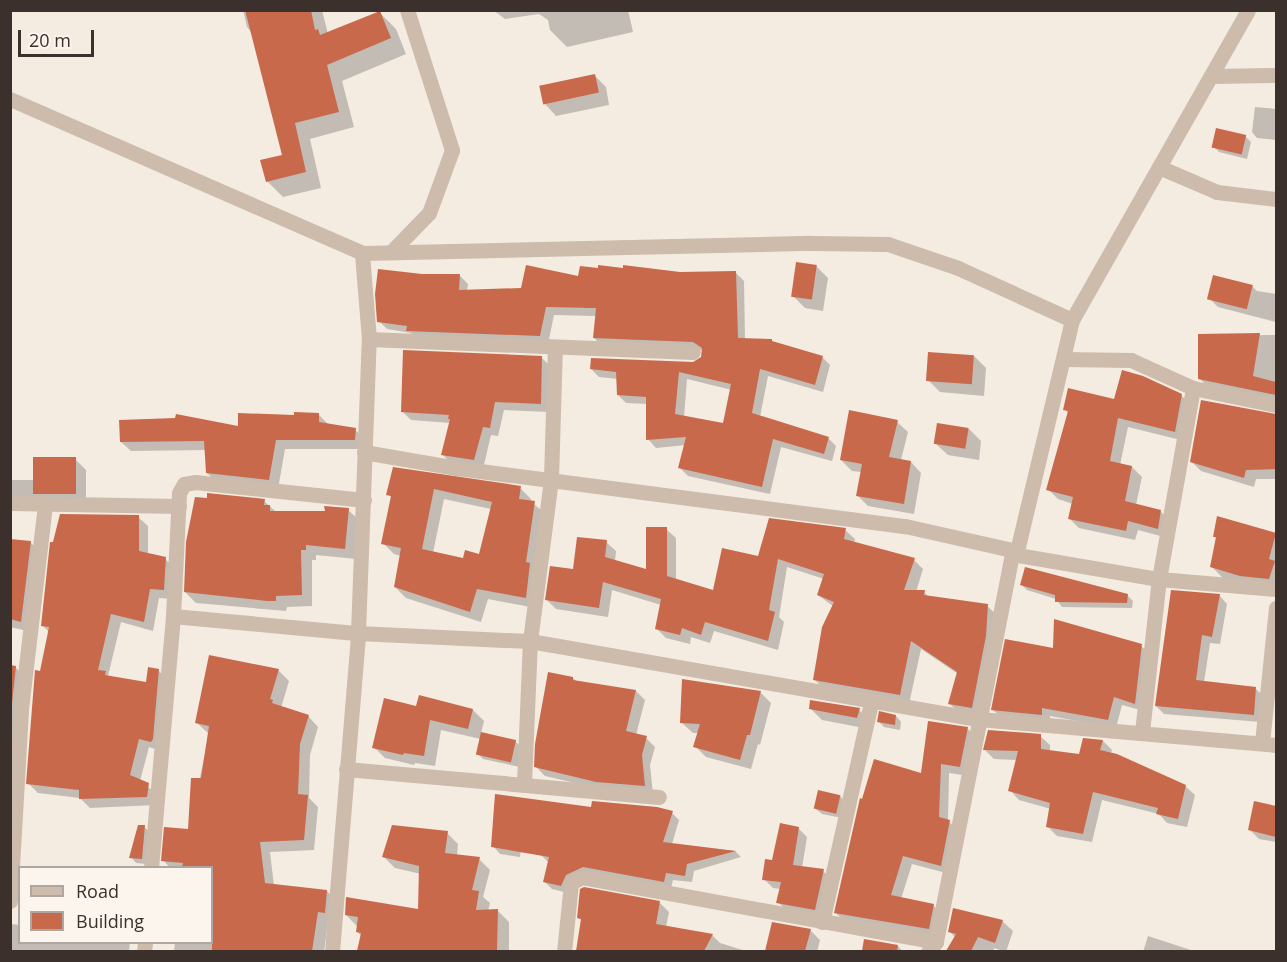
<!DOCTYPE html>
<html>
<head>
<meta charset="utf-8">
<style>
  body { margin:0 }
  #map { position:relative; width:1287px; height:962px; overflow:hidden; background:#f4ebe1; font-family:"Open Sans",sans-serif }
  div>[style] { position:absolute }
  .shadow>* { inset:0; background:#0003 }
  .building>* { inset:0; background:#c8694b; transform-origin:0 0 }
  .minor>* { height:15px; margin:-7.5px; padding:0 7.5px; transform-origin:7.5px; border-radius:7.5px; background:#cdbbac }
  span { translate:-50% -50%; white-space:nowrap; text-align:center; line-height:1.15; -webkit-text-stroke:6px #fbf5ee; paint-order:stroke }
  .frame { position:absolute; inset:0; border:12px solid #3b302b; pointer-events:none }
  .legend { position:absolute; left:18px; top:866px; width:195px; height:78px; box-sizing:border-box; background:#fbf5ee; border:2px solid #aea6a0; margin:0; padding:8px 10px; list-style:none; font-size:18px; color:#3b302b }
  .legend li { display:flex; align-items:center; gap:12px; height:30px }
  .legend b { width:30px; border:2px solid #aea6a0 }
  .scale { position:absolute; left:18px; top:30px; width:76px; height:27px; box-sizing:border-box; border:3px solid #3b302b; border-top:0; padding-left:8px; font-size:18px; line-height:21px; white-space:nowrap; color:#3b302b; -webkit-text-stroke:4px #fbf5ee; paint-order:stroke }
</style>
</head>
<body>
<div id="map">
  <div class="shadow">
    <div style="clip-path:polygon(243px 10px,322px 10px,328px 34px,380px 13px,396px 29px,406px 54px,342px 81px,354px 127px,310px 139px,321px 188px,283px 197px,267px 181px,284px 156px,252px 33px,247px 27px)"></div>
    <div style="clip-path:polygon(493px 10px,628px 10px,633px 32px,567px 47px,550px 30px,548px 20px,539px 14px,505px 19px)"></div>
    <div style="clip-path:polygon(594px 75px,606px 87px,609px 105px,556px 116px,545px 104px)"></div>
    <div style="clip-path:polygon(1255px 107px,1276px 109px,1276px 140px,1257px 138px,1252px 132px)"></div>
    <div style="clip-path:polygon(1217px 130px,1246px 137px,1251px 142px,1247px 159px,1219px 152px,1213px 146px)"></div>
    <div style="clip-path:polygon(816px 266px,828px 278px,823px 311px,805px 308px,793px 296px)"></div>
    <div style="clip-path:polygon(evenodd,736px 273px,744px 281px,745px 339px,774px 343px,822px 357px,830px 365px,823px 392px,768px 376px,760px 417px,828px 438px,836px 446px,832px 461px,781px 447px,770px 494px,688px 476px,680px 468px,686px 445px,656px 448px,648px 439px,648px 404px,626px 403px,618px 395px,618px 379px,599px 377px,591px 369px,694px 363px,703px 358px,703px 350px,602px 346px,594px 338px,596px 316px,554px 315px,548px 344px,416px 338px,411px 333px,387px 329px,379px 321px,422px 276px,460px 276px,468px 284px,467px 291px,522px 290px,579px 277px,736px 273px,687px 379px,732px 390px,724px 425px,684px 417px,687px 379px)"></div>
    <div style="clip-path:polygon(1252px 286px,1257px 291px,1276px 294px,1276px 322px,1218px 307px,1209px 298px)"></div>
    <div style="clip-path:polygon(1276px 335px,1276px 402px,1209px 388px,1199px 378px,1199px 336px)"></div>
    <div style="clip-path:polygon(974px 356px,986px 368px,984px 396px,940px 392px,928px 380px)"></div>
    <div style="clip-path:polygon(541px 357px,550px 366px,549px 412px,504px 410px,498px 436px,491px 435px,483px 469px,452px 464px,443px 455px,451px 423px,411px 420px,402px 411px)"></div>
    <div style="clip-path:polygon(1181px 395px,1191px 405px,1185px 441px,1128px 427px,1120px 465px,1132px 467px,1142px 477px,1136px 505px,1161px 512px,1171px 522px,1168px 538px,1138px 530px,1135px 540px,1079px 528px,1069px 518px,1073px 504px,1058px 499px,1048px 489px,1069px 414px,1065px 409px,1115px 400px)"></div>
    <div style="clip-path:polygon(318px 414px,328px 424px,355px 430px,365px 439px,364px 449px,285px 449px,278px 489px,217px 482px,207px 473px,206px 450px,131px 451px,121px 442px,239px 428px)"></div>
    <div style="clip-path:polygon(1276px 415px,1276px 479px,1256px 479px,1254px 487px,1201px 471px,1191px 461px)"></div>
    <div style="clip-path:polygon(897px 422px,908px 432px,901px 460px,911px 462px,921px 473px,914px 514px,868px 506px,857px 495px,862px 472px,852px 471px,841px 460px)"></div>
    <div style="clip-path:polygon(969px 429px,981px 441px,979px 460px,948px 455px,936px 444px)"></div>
    <div style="clip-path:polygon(75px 459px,86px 470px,86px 505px,10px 504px,10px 480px,34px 480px)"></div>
    <div style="clip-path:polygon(evenodd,394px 468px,520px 488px,531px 499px,531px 502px,545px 513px,536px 608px,488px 599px,481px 622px,406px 598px,395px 587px,401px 556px,394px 554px,383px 543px,392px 498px,388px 494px,394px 468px,444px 499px,491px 509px,480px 555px,464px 560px,433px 553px,444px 499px)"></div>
    <div style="clip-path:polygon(264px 501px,275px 511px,326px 513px,348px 510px,359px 520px,356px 559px,316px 555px,316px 560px,312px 560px,312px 606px,287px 607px,286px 611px,196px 603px,185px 592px)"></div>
    <div style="clip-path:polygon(138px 517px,148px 526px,148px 555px,165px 559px,175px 568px,173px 599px,159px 598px,153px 631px,121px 622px,108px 676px,147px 684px,158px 670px,167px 680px,161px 751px,149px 747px,140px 781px,157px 794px,156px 805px,90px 808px,80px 798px,38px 793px,28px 783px,41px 673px,49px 632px,42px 625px)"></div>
    <div style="clip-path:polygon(1218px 518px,1276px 535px,1276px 589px,1223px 578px,1211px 566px,1217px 539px,1214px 536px)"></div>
    <div style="clip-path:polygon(666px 529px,676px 538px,676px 580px,714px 591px,759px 557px,845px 530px,855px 539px,854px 543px,914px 560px,923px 569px,916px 592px,924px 592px,930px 598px,987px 606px,997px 615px,981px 717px,959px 713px,949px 703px,958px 674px,921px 649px,909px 704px,824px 689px,815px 680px,833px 606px,818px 595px,824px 579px,787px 567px,779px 617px,784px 622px,778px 650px,714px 631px,710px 643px,691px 637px,690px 644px,666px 638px,657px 629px,661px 605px,612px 590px,608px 617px,556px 609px,547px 600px,606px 542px,616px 551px,615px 561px,647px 571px)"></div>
    <div style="clip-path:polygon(10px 541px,30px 542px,41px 553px,32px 632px,10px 627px)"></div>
    <div style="clip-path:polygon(1022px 585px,1128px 596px,1133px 601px,1132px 608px,1062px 607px,1056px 599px,1027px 590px)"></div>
    <div style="clip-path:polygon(1219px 595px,1227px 604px,1220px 644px,1210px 643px,1204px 682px,1256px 689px,1264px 697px,1261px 722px,1164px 714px,1156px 706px)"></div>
    <div style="clip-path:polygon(1141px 646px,1150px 654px,1144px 711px,1122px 705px,1116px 728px,1050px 716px,1050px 723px,1002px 718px,993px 710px,1055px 650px)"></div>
    <div style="clip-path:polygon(10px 666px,15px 667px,26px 678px,10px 828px)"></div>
    <div style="clip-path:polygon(278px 670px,289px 681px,281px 708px,308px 716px,318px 727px,310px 755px,309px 798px,318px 807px,314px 850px,270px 852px,274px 886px,327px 891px,337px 902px,328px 922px,324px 952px,174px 952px,175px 942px,212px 942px,212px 868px,170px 868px,163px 860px,189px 831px,209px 734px,197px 723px)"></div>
    <div style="clip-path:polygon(573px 678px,577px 682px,636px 691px,645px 700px,636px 735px,646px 738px,655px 747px,650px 765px,653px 794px,606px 790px,545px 776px,536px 767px)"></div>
    <div style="clip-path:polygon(760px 692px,771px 703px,760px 745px,758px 744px,751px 769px,706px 757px,695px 746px,699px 733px,693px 733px,682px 723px)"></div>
    <div style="clip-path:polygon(417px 708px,473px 710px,484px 721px,481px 733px,515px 741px,521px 747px,520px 767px,483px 759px,478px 754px,481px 739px,441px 730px,435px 766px,415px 763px,414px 765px,385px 758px,374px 747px)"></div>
    <div style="clip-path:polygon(810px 708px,859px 710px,871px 721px,869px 729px,822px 720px)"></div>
    <div style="clip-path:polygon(896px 716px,901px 722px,900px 730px,884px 727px,878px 721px)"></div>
    <div style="clip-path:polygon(967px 728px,977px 738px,969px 776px,949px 773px,948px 821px,959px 831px,950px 874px,912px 864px,901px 899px,933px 905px,942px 915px,938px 937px,845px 922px,836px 913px,922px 775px)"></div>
    <div style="clip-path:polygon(1040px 736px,1050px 745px,1050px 752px,1080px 755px,1103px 741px,1112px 750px,1111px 754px,1185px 786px,1195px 795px,1187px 827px,1167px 823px,1159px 814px,1102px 800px,1092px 842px,1057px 836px,1048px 827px,1051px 809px,1019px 800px,1010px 790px,1018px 760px,994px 759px,985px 750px)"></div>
    <div style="clip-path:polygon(840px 796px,845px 802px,842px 818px,822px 814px,816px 809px)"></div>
    <div style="clip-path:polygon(1255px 802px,1276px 808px,1276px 842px,1259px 839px,1250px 830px)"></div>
    <div style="clip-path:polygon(593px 808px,672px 813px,679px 820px,672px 844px,735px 851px,741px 857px,694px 871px,692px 882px,673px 880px,671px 888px,591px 874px,568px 893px,552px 889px,545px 882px,549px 863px,541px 855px,521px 848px,520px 857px,500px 854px,493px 846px)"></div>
    <div style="clip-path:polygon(144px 827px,150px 832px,147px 864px,136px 863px,131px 857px)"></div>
    <div style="clip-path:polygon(798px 828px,807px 837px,802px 868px,823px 871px,832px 880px,823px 918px,787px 911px,778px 902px,781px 889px,773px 888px,764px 879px,773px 862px)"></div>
    <div style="clip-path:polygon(447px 833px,458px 844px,457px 856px,479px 859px,490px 870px,483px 897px,490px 903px,488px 911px,498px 911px,509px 922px,509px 952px,358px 952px,362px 936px,357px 932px,357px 926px,346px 915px,420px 911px,421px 874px,395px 868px,384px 857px)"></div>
    <div style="clip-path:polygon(660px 903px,669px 912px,666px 927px,712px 935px,720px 943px,749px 952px,578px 952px,583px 921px,579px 918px)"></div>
    <div style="clip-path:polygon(1002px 921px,1013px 931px,1006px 952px,994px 948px,993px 952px,948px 952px,956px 938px,950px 932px)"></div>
    <div style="clip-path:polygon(773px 923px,810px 930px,820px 940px,817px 952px,761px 952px,766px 951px)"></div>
    <div style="clip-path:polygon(10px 924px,20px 925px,20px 942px,130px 942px,129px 952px,10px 952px)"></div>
    <div style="clip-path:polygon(1148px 936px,1197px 952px,1143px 952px)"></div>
    <div style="clip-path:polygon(865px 940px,898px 946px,903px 952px,863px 952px)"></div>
  </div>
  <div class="building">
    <div style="clip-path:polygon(245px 10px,311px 10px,315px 30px,318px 29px,320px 35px,380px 11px,391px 38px,327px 65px,339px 112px,295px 123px,306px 172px,266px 182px,260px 160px,282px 155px)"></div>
    <div style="left:595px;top:74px;width:19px;height:57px;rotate:78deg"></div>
    <div style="left:1216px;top:128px;width:31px;height:20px;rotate:13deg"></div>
    <div style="left:796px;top:262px;width:21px;height:35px;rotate:8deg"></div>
    <div style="clip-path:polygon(evenodd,526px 265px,578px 276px,580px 266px,598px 268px,598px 265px,623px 268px,623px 265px,680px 272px,736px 271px,738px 338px,772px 339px,772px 341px,823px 356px,815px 385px,760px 369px,752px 413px,829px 437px,824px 454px,773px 439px,762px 487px,678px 468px,686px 437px,646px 440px,646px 397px,617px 395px,616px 372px,590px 369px,591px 358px,693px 362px,701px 357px,702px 348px,693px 342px,593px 338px,596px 308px,546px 307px,540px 336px,406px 331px,407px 326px,377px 322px,375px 294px,378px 269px,422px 274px,460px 274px,459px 290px,521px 288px,526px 265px,679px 372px,731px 384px,723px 423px,675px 414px,679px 372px)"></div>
    <div style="left:1213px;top:275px;width:41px;height:25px;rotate:14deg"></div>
    <div style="clip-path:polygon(1260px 333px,1253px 376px,1276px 382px,1276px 395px,1198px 379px,1198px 334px)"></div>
    <div style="clip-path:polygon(403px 350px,542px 356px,541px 404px,495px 402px,490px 428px,483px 427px,474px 460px,441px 455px,450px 419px,448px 419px,449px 415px,401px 412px)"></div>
    <div style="left:928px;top:352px;width:46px;height:29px;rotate:4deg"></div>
    <div style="clip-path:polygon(1122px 370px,1143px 376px,1182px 394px,1175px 432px,1118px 418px,1110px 461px,1132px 466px,1125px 501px,1161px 510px,1158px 529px,1128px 521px,1126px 531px,1068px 519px,1073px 497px,1046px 490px,1068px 411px,1063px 410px,1068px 388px,1114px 399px)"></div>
    <div style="clip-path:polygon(1201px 400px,1276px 414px,1276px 469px,1246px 470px,1244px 478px,1190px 462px)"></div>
    <div style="clip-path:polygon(849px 410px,898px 420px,889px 457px,911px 461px,904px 504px,856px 496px,862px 464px,840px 460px)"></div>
    <div style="clip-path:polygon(294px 412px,319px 413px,319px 422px,356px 428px,355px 440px,276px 440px,269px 480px,206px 473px,204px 441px,120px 442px,119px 420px,175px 418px,176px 414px,238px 426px,238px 413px,294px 415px)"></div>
    <div style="left:937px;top:423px;width:32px;height:21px;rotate:9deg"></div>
    <div style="left:33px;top:457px;width:43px;height:37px"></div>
    <div style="clip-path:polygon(evenodd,393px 467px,521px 486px,519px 499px,535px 501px,526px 562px,530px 563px,526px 598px,477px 589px,470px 612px,394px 587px,401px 548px,381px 544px,391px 496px,386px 495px,393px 467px,434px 489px,492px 502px,479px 554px,465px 550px,463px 558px,422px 549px,434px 489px)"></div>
    <div style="clip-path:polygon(207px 493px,265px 499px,264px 505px,270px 505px,270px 511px,325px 511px,324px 506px,349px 508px,345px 549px,306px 545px,306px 550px,301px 550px,302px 595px,276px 596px,276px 601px,267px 601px,184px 592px,186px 542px,195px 497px,207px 498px)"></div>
    <div style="clip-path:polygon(60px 514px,139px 515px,139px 551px,166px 557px,164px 590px,150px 589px,144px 622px,111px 614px,98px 670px,106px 671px,105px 675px,146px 682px,148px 667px,159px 669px,153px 739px,151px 742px,139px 739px,130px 775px,149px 783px,147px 797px,79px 799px,79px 790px,26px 784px,35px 670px,40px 671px,49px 627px,41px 626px,50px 542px,53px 542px)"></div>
    <div style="clip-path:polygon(1217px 516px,1276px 533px,1269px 559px,1275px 561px,1269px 579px,1240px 576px,1210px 567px,1216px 537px,1213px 537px)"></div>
    <div style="clip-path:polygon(769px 518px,846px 528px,844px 539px,915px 558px,904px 590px,925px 590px,924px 595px,988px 604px,986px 636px,972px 708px,948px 704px,957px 672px,911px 641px,900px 695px,813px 680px,822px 627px,834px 602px,817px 595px,824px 574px,778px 559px,769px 610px,775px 612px,768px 641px,705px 622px,701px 635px,682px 628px,680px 635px,655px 629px,661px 599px,603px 582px,599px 608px,545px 600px,550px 566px,573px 569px,577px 537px,607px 540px,605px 557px,646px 569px,646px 527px,667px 527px,667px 576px,713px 590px,722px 548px,758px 556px)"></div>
    <div style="clip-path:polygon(10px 539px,31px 541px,21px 622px,10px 619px)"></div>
    <div style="clip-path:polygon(1025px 567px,1128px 594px,1127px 603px,1055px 602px,1055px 595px,1020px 585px)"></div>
    <div style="clip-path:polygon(1171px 590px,1220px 594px,1212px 637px,1202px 635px,1196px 680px,1256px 687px,1254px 715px,1155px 706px)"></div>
    <div style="clip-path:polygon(1054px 619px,1142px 644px,1135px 704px,1114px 697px,1108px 720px,1042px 708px,1042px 715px,991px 710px,1005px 639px,1053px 648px)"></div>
    <div style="clip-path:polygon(209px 655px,279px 669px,270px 699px,273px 700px,272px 703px,309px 715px,300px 744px,298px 794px,308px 795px,304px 840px,260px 842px,265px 883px,327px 890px,325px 913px,318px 912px,312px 951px,212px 951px,212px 867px,182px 867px,183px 863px,161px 861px,164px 827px,188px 829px,191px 778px,201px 778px,209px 726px,195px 723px)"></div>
    <div style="clip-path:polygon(10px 665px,16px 666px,10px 722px)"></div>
    <div style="clip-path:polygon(548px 672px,573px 677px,573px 680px,636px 690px,626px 731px,647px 736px,642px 755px,645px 786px,596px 782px,534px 767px,535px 744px)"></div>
    <div style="clip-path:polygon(682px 679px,761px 691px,750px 735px,747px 735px,740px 760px,693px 747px,700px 724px,680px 723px)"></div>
    <div style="clip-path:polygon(419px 695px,473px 709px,468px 729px,430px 720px,424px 756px,404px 753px,403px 755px,372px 748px,384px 698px,416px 706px)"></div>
    <div style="clip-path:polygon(810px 700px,860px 708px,857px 718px,809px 709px)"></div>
    <div style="clip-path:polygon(879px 711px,896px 715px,895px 725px,877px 722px)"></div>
    <div style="clip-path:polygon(928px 721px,968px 727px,960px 767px,941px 764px,939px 817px,950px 820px,941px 866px,903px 856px,891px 895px,934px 904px,929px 929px,834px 913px,860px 798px,862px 799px,874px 759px,921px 773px)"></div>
    <div style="clip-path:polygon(988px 730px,1041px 734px,1041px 749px,1079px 754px,1083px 738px,1103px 740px,1100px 750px,1117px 754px,1186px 785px,1178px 819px,1156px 814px,1158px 808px,1093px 792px,1083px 834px,1046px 827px,1050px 803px,1008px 791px,1018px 751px,983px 750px)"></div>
    <div style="left:481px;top:732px;width:36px;height:23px;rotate:13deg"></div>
    <div style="left:818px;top:790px;width:23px;height:19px;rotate:13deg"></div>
    <div style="clip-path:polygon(495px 794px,591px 807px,592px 801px,657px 807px,673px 811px,663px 842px,736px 851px,687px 864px,685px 876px,666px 873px,664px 882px,583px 867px,566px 875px,561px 886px,543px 882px,549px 857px,491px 847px)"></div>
    <div style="clip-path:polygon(1254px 801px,1276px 806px,1276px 837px,1248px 830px)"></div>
    <div style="clip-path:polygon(780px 823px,799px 827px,793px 865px,824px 869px,815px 910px,776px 903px,781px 882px,762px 880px,765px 859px,772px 860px)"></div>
    <div style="clip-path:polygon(138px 825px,145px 825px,142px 859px,129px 858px)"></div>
    <div style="clip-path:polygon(392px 825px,448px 831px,445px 853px,480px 857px,472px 890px,479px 891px,476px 910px,498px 909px,497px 951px,357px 951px,361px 933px,356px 932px,358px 917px,345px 915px,346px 897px,418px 909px,419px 866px,382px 857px)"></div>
    <div style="clip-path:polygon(584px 887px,660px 901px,656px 924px,713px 934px,704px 951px,576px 951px,581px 919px,577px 918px,580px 889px)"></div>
    <div style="clip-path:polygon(953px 908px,1003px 920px,995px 943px,978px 937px,971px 951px,946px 951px,956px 934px,948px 932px)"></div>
    <div style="clip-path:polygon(772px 922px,811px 929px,805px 951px,765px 951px)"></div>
    <div style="clip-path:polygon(864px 939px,898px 945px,897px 951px,862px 951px)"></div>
  </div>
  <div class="minor">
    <div style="left:1212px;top:76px;width:64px;rotate:-0.9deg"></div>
    <div style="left:10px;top:99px;width:384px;rotate:23.6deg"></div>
    <div style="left:362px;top:253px;width:449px;rotate:-1.3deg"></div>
    <div style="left:811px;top:243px;width:77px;rotate:0.7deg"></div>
    <div style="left:888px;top:244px;width:74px;rotate:18.9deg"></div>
    <div style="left:958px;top:268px;width:125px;rotate:24.5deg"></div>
    <div style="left:1072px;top:320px;width:237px;rotate:103.4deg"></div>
    <div style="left:1017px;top:551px;width:6px;rotate:149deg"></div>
    <div style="left:1012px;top:554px;width:395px;rotate:101.1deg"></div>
    <div style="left:936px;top:942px;width:13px;rotate:129deg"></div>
    <div style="left:1159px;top:167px;width:63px;rotate:23.3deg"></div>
    <div style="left:1217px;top:192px;width:59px;rotate:6.8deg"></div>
    <div style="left:391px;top:252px;width:54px;rotate:-45.7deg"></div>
    <div style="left:429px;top:213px;width:67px;rotate:-69.9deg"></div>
    <div style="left:452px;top:150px;width:147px;rotate:-107.8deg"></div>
    <div style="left:1072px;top:320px;width:356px;rotate:-60.4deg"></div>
    <div style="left:369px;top:339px;width:324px;rotate:2.3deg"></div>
    <div style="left:1064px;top:359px;width:67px;rotate:0.9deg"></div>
    <div style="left:1131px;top:360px;width:68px;rotate:24.3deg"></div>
    <div style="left:1193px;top:388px;width:85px;rotate:11.6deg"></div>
    <div style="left:364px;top:452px;width:94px;rotate:9.8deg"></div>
    <div style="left:457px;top:468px;width:452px;rotate:7.4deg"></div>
    <div style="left:905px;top:526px;width:115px;rotate:12.6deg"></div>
    <div style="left:10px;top:503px;width:169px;rotate:1deg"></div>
    <div style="left:1012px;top:554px;width:149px;rotate:9.7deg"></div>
    <div style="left:1159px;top:579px;width:117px;rotate:4.9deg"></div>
    <div style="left:173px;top:616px;width:186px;rotate:5.3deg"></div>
    <div style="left:358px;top:633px;width:172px;rotate:2.7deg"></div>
    <div style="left:530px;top:641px;width:456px;rotate:9.9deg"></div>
    <div style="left:979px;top:719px;width:298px;rotate:5deg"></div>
    <div style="left:1142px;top:732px;width:154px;rotate:-83.7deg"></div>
    <div style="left:1159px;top:579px;width:194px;rotate:-79.9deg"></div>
    <div style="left:1262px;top:743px;width:136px;rotate:-84.1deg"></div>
    <div style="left:346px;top:769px;width:314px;rotate:5.1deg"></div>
    <div style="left:524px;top:783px;width:142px;rotate:-87.6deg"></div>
    <div style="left:530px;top:641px;width:163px;rotate:-82.6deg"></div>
    <div style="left:551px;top:479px;width:132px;rotate:-88.3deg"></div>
    <div style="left:151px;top:868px;width:253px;rotate:-85deg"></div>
    <div style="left:173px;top:616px;width:123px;rotate:-87.2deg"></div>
    <div style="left:179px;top:493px;width:10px;rotate:-61deg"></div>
    <div style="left:184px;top:484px;width:11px;rotate:-10deg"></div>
    <div style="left:195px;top:482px;width:170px;rotate:6.1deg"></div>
    <div style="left:10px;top:901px;width:192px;rotate:-86.7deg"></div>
    <div style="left:21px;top:709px;width:205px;rotate:-83.3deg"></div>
    <div style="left:822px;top:922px;width:225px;rotate:-77.4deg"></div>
    <div style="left:144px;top:952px;width:10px;rotate:-84deg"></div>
    <div style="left:332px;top:952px;width:320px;rotate:-85.3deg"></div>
    <div style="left:358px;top:633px;width:294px;rotate:-87.9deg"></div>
    <div style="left:369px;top:339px;width:86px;rotate:-94.7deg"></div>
    <div style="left:564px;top:952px;width:69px;rotate:-84.2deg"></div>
    <div style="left:571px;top:883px;width:13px;rotate:-29deg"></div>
    <div style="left:582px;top:877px;width:360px;rotate:10.4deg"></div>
  </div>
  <div class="frame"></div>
  <ul class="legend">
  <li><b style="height:8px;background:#cdbbac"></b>Road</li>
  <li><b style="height:16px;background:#c8694b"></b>Building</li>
  </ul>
  <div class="scale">20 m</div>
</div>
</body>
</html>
